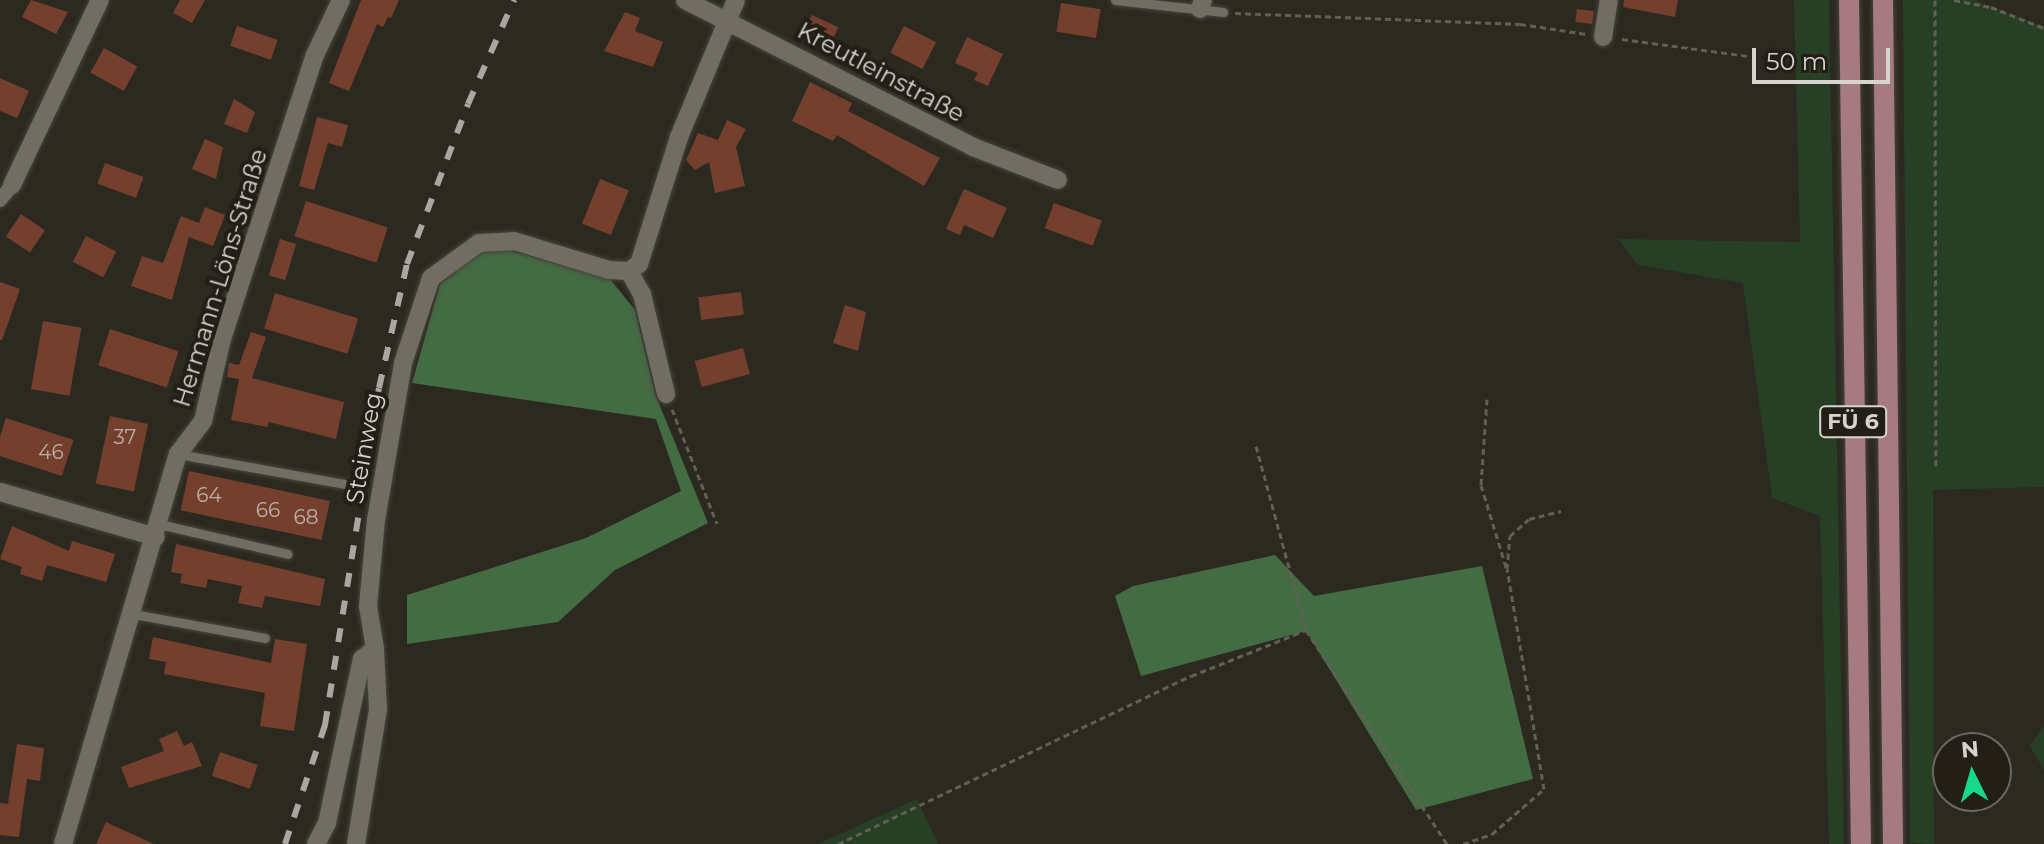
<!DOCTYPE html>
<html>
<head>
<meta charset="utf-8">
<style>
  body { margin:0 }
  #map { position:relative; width:2044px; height:844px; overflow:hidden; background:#2c2920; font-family:Montserrat,sans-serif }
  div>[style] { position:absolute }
  .green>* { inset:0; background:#263f25 }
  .forest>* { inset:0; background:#446c43 }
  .building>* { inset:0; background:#74402d; transform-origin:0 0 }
  .path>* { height:3px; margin-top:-1.5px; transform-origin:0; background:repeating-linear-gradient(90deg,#615f56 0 6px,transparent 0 10px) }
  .roads { filter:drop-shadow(0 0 2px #47443d) drop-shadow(0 0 2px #47443d) }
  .service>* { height:9px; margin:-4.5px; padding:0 4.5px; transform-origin:4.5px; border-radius:4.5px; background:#716d63 }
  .pedestrian>* { height:14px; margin:-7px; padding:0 7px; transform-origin:7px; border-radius:7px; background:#716d63 }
  .minor>* { height:18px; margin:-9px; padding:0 9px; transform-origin:9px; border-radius:9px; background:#716d63 }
  .primary>* { height:20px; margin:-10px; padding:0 10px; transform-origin:10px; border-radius:10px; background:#a67a81 }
  .rail>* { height:6px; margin-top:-3px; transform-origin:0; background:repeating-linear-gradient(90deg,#a9a7a0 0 14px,transparent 0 28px) }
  span { translate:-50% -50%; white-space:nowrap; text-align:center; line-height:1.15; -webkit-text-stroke:8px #231f17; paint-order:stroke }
  .number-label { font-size:20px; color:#beafa6 }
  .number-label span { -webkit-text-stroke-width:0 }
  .shield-label span { padding:2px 6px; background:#231f17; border:2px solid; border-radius:6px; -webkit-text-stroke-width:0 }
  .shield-label { font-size:22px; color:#d6d4ce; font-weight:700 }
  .street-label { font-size:24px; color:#d6d4ce }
  .north { position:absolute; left:1932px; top:732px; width:80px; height:80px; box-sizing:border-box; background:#231f17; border:2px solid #6b6760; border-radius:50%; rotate:355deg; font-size:22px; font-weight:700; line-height:32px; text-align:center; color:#d6d4ce }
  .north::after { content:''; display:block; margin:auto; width:28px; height:36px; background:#18d989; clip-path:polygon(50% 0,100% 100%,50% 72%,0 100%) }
  .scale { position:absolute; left:1752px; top:48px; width:138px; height:36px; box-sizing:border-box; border:4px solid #d6d4ce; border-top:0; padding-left:10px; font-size:24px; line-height:28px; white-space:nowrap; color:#d6d4ce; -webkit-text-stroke:6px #231f17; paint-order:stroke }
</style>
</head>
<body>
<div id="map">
  <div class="green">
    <div style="clip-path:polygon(1794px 0,1829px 0,1844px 844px,1829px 844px,1820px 516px,1772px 498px,1743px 283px,1638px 265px,1618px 239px,1800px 242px)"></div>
    <div style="clip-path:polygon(1903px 0,1974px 0,2044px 27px,2044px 487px,1933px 490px,1934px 844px,1910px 843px)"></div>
    <div style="clip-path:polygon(2044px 725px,2044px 770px,2030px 746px)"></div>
    <div style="clip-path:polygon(917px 799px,938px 844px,818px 844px)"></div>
  </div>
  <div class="forest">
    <div style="clip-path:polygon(512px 251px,610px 279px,635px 310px,655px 394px,708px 523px,615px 570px,558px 622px,407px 644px,407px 595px,586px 538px,681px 491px,656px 419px,412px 383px,440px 284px,480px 252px)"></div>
    <div style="clip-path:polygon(1275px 555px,1314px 596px,1482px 566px,1533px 779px,1416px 810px,1306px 631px,1141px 676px,1115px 596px,1133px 586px)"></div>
  </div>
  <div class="building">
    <div style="clip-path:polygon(31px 0,68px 12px,56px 34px,22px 17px)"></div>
    <div style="clip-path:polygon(180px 0,205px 0,192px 23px,173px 13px)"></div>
    <div style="clip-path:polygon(361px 0,399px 0,391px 18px,388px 17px,383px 27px,377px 24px,349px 91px,329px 83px)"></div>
    <div style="clip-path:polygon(1624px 0,1678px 0,1675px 17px,1623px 7px)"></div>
    <div style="left:1061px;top:3px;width:40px;height:29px;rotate:9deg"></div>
    <div style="left:1577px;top:9px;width:17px;height:13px;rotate:7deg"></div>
    <div style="clip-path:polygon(625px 12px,640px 18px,635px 31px,663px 42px,653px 67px,604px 51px)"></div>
    <div style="left:812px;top:15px;width:29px;height:20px;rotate:25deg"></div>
    <div style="left:237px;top:26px;width:43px;height:21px;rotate:19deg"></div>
    <div style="left:904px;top:26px;width:36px;height:30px;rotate:27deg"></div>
    <div style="clip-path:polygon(967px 37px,1003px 54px,988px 86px,974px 80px,978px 73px,955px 63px)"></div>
    <div style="left:104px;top:48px;width:38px;height:28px;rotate:29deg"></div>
    <div style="clip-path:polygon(0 78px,29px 91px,17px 118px,0 111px)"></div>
    <div style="clip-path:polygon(810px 82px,852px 103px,848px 111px,940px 158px,924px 186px,837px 135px,833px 141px,792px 121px)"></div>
    <div style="clip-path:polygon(234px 99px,255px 112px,247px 133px,224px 124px)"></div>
    <div style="clip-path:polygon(317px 117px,348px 125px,342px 147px,328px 143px,314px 190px,299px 186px)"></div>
    <div style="clip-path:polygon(727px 120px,746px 129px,736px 147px,745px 186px,715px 193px,709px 162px,695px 170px,686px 160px,698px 133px,718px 140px)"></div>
    <div style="clip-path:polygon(205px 139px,223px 147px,216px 179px,192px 169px)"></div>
    <div style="left:105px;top:163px;width:41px;height:22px;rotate:20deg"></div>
    <div style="left:600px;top:179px;width:31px;height:48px;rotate:22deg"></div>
    <div style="clip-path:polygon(964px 189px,1007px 208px,993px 238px,964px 225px,960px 235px,946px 229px)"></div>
    <div style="left:306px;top:201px;width:86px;height:37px;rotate:18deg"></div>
    <div style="left:1054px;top:203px;width:51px;height:27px;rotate:20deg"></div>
    <div style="clip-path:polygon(205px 207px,225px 215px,213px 246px,189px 237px,172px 300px,131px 286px,142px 256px,163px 263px,181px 216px,199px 223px)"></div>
    <div style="left:21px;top:214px;width:29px;height:27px;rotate:34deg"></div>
    <div style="left:86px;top:236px;width:34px;height:29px;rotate:27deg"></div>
    <div style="left:280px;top:239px;width:17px;height:38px;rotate:17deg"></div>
    <div style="clip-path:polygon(0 282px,20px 289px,2px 340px,0 340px)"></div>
    <div style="left:741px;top:292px;width:23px;height:43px;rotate:83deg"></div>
    <div style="left:275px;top:293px;width:87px;height:37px;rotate:17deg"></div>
    <div style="clip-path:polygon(845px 305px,866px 312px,858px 351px,833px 343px)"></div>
    <div style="left:43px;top:321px;width:39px;height:69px;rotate:10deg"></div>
    <div style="left:110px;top:329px;width:72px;height:38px;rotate:18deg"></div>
    <div style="clip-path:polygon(251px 332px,266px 337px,252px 378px,344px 402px,336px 439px,269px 422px,267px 427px,231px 420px,239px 379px,227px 377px,229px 363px,239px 365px)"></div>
    <div style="left:743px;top:348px;width:27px;height:50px;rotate:75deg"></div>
    <div style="left:110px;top:416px;width:39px;height:69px;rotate:12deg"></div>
    <div style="left:6px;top:418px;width:71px;height:38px;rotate:18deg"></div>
    <div style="left:189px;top:471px;width:144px;height:40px;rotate:12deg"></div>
    <div style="clip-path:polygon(12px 526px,69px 551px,72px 541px,115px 554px,106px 582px,47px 565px,42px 581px,20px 574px,22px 567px,0 559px)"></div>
    <div style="clip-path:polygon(176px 544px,325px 579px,320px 606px,265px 596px,262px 608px,238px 603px,242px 586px,208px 579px,206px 588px,180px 583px,182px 574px,171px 572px)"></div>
    <div style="clip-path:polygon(153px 637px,271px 663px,275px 639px,307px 644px,294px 731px,260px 726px,265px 693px,164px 674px,166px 662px,149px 659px)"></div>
    <div style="clip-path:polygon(177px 731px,184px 746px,192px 742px,202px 766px,129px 788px,121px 767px,164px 751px,159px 739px)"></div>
    <div style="clip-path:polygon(17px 744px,44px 748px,40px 781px,27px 779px,19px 837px,0 835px,0 803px,8px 804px)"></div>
    <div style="left:220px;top:752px;width:40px;height:25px;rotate:19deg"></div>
    <div style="clip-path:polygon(106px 822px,121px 829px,154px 844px,96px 844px)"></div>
  </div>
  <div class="path">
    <div style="left:1935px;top:0;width:468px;rotate:89.9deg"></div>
    <div style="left:1954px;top:0;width:38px;rotate:11deg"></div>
    <div style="left:1991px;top:7px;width:57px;rotate:21.6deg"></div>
    <div style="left:1235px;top:13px;width:285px;rotate:2.2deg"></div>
    <div style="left:1520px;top:24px;width:67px;rotate:8.6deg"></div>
    <div style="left:1622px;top:39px;width:126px;rotate:7.7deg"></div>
    <div style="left:1487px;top:399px;width:86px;rotate:94deg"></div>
    <div style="left:1481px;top:485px;width:86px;rotate:73deg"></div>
    <div style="left:672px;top:409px;width:123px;rotate:68.6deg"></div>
    <div style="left:1256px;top:446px;width:191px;rotate:74.8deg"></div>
    <div style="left:1306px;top:630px;width:256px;rotate:56.6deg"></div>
    <div style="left:838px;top:844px;width:391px;rotate:-25.5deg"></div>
    <div style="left:1191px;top:676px;width:124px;rotate:-21.8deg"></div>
    <div style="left:1463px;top:844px;width:31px;rotate:-19deg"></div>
    <div style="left:1492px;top:834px;width:69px;rotate:-40.9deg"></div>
    <div style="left:1544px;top:789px;width:223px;rotate:-99.5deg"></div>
    <div style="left:1507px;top:569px;width:33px;rotate:-85deg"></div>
    <div style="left:1510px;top:536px;width:25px;rotate:-42deg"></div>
    <div style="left:1529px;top:519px;width:33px;rotate:-14deg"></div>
  </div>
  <div class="roads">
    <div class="service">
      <div style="left:1115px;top:0;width:109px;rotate:6.3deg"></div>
      <div style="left:178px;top:454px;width:170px;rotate:10.2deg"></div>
      <div style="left:159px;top:524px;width:132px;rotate:13.1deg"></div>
      <div style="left:133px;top:614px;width:134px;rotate:10.3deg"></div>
    </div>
    <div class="pedestrian">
      <div style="left:0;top:200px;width:19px;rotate:-51deg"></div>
    </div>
    <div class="minor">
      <div style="left:685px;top:0;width:323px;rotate:27deg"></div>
      <div style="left:973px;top:147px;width:91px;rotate:21.2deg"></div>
      <div style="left:1200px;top:9px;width:9px;rotate:-72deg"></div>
      <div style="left:1603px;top:37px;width:37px;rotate:-81deg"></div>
      <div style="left:12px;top:185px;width:205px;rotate:-64.6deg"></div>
      <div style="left:629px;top:271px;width:26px;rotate:61deg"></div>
      <div style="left:642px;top:294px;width:103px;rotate:76.5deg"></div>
      <div style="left:0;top:492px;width:162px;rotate:16.1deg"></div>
      <div style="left:63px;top:844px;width:407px;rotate:-73.6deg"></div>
      <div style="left:178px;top:454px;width:41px;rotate:-52.9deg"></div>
      <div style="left:203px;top:421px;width:84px;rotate:-77deg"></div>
      <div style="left:222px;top:339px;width:299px;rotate:-71.9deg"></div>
      <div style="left:315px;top:55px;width:61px;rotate:-64.7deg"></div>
      <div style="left:316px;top:844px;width:24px;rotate:-62deg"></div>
      <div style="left:327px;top:823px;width:168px;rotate:-78deg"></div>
      <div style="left:362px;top:659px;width:16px;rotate:-38deg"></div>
      <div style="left:375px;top:649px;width:44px;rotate:-99.2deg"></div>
      <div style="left:368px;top:606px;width:86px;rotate:-84.7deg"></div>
      <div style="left:376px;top:520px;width:159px;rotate:-80.2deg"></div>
      <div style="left:403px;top:363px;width:89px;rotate:-71.8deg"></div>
      <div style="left:431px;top:278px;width:59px;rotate:-36.1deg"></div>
      <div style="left:479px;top:243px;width:35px;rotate:-3deg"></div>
      <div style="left:514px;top:241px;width:99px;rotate:17deg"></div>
      <div style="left:609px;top:270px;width:20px;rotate:3deg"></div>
      <div style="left:629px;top:271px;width:12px;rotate:-35deg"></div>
      <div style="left:639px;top:264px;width:133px;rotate:-72.5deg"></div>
      <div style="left:679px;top:137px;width:148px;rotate:-67.4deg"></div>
      <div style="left:356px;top:844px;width:137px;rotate:-80.7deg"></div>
      <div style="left:378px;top:709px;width:60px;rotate:-92.9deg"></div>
    </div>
    <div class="primary">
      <div style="left:1849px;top:0;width:844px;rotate:89.19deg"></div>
      <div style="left:1883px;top:0;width:844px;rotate:89.32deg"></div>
    </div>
  </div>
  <div class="rail">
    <div style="left:285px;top:844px;width:126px;rotate:-71.4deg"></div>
    <div style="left:325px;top:725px;width:341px;rotate:-80.9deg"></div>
    <div style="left:379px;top:388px;width:127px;rotate:-77.3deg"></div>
    <div style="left:407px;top:264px;width:171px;rotate:-69.1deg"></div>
    <div style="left:468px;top:104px;width:114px;rotate:-66.1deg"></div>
  </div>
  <div class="number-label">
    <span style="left:125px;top:437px">37</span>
    <span style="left:51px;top:452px">46</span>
    <span style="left:209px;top:495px">64</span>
    <span style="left:268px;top:510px">66</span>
    <span style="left:306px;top:517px">68</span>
  </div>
  <div class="shield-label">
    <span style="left:1853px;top:422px">FÜ 6</span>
  </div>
  <div class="street-label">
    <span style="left:881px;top:72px;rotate:28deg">Kreutleinstraße</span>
    <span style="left:220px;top:278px;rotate:-73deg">Hermann-Löns-Straße</span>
    <span style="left:364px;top:448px;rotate:-80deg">Steinweg</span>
  </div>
  <div class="north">N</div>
  <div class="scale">50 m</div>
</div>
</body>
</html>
